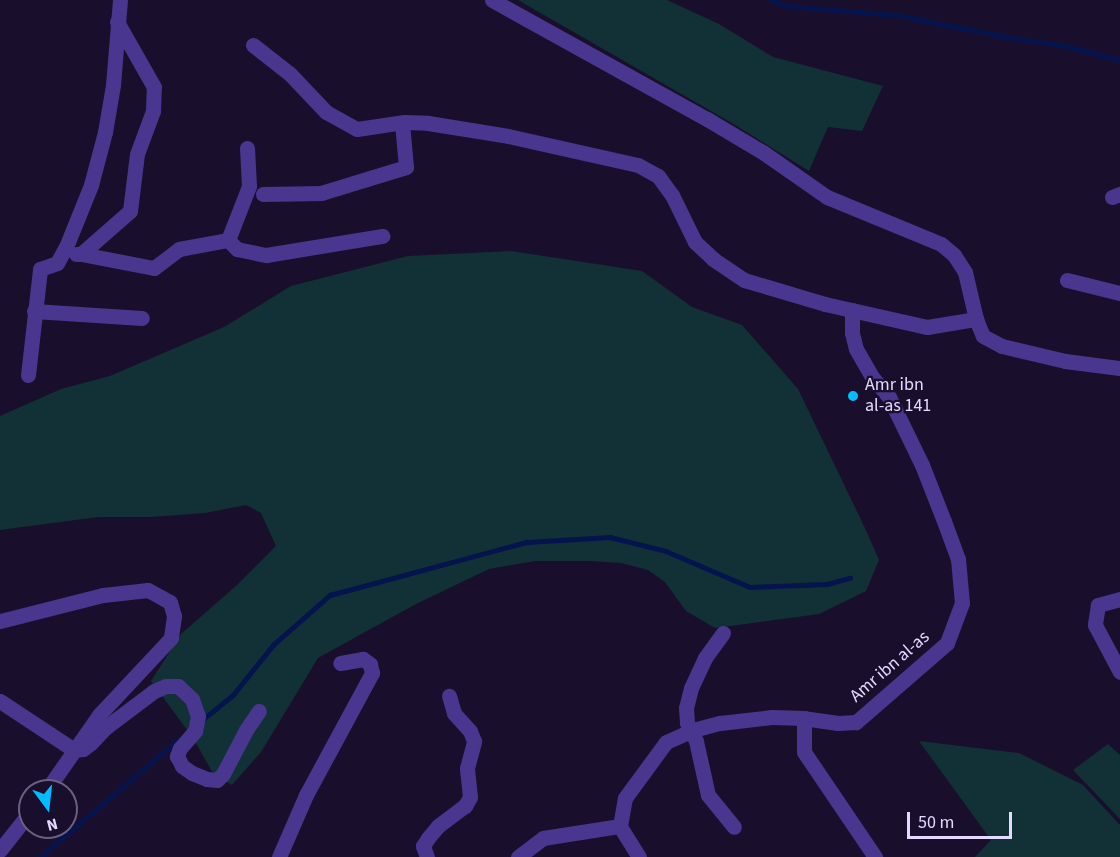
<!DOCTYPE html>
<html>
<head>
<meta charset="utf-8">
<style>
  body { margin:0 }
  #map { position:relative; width:1120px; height:857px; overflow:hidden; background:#190f2c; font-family:"Source Sans 3",sans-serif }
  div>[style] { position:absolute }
  .green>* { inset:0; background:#113136 }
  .stream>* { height:4.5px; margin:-2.25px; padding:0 2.25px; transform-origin:2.25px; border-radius:2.25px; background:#06144d }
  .minor>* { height:15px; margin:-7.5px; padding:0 7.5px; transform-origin:7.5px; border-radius:7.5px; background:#49368e }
  .tertiary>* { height:15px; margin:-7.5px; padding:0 7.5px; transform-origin:7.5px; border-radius:7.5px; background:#49368e }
  .dots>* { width:16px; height:16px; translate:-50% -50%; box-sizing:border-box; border:3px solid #190f2c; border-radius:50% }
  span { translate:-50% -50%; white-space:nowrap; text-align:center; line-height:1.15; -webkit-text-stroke:4.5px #190f2c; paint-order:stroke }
  .poi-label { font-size:18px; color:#e4d9ff }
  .left { translate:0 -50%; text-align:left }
  .street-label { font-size:18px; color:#e4d9ff }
  .north { position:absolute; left:18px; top:779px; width:60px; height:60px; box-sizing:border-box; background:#190f2c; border:2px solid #6a6080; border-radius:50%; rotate:165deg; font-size:16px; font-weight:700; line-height:24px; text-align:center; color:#e4d9ff }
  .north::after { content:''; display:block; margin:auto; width:21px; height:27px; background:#05bbff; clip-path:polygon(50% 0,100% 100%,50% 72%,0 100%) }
  .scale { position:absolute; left:907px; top:812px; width:105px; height:27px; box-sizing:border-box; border:3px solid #e4d9ff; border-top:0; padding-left:8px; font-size:18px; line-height:21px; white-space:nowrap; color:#e4d9ff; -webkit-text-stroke:4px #190f2c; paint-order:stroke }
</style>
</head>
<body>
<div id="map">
  <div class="green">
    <div style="clip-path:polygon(518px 0,667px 0,719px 24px,773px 57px,883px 86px,862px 131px,828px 127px,809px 171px,737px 126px)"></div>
    <div style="clip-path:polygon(511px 251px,642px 271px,692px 307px,742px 325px,798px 389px,864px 526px,879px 560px,866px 591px,819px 614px,715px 628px,686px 611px,665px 582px,648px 570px,621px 563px,591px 561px,535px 561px,489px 569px,416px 604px,318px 658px,261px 752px,232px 785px,214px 775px,193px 738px,151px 681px,181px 634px,237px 585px,276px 546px,261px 513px,246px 505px,205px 513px,151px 517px,98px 517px,0 530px,0 416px,61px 389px,110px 376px,224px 327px,291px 286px,408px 256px)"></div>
    <div style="clip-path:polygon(919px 741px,1019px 753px,1083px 785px,1120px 825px,1120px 857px,975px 857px,991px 840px)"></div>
    <div style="clip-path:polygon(1108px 744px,1120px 755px,1120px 819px,1073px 770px)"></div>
  </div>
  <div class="stream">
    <div style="left:771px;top:0;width:18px;rotate:19deg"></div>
    <div style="left:788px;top:6px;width:109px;rotate:4.7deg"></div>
    <div style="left:897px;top:15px;width:106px;rotate:11.4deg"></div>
    <div style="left:1001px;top:36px;width:63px;rotate:8.3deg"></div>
    <div style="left:1063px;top:45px;width:59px;rotate:14.7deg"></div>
    <div style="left:202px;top:720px;width:40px;rotate:-39deg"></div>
    <div style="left:233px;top:695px;width:64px;rotate:-51.3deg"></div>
    <div style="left:273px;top:645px;width:76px;rotate:-41.3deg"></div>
    <div style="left:330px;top:595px;width:204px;rotate:-15.1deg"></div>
    <div style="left:527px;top:542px;width:83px;rotate:-3.4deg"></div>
    <div style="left:610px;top:537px;width:58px;rotate:14deg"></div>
    <div style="left:666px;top:551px;width:91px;rotate:23.2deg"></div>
    <div style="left:750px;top:587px;width:77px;rotate:-2.2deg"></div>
    <div style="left:827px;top:584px;width:24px;rotate:-15deg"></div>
    <div style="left:40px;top:857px;width:182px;rotate:-40.3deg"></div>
  </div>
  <div class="minor">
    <div style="left:253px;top:45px;width:47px;rotate:38.1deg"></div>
    <div style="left:290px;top:74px;width:52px;rotate:46.5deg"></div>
    <div style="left:326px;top:112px;width:35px;rotate:29deg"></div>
    <div style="left:357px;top:129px;width:48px;rotate:-8.5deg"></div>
    <div style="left:404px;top:122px;width:24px;rotate:2deg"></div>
    <div style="left:428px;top:123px;width:81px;rotate:9.2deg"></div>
    <div style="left:508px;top:136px;width:133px;rotate:12.6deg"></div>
    <div style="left:638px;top:165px;width:23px;rotate:29deg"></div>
    <div style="left:658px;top:176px;width:24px;rotate:54deg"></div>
    <div style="left:672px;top:195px;width:52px;rotate:63.9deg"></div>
    <div style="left:695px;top:242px;width:25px;rotate:43deg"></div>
    <div style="left:713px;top:259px;width:37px;rotate:34deg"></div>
    <div style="left:744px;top:280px;width:84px;rotate:16.5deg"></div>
    <div style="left:825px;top:304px;width:105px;rotate:12.7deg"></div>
    <div style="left:927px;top:327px;width:50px;rotate:-9.3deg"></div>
    <div style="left:263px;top:194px;width:58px;rotate:-1deg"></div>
    <div style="left:321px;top:193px;width:89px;rotate:-17deg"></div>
    <div style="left:406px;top:167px;width:44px;rotate:-95.2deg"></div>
    <div style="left:1112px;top:197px;width:9px;rotate:-21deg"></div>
    <div style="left:228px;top:240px;width:58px;rotate:-68.7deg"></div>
    <div style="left:249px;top:186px;width:38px;rotate:-93deg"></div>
    <div style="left:76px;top:254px;width:5px"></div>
    <div style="left:81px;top:254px;width:65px;rotate:-41.3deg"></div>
    <div style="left:130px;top:211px;width:57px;rotate:-83deg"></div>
    <div style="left:137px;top:154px;width:46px;rotate:-69.6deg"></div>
    <div style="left:153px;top:111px;width:24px;rotate:-88deg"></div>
    <div style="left:154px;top:87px;width:75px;rotate:-119.6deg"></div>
    <div style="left:81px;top:254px;width:74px;rotate:10.9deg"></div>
    <div style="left:154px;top:268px;width:31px;rotate:-37deg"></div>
    <div style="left:179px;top:249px;width:50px;rotate:-10.4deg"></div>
    <div style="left:228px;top:240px;width:13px;rotate:45deg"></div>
    <div style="left:237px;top:249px;width:30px;rotate:12deg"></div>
    <div style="left:266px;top:255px;width:118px;rotate:-9.3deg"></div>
    <div style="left:1067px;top:280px;width:55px;rotate:13.8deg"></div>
    <div style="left:852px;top:310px;width:23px;rotate:90deg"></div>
    <div style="left:852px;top:333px;width:16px;rotate:76deg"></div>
    <div style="left:856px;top:349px;width:34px;rotate:60deg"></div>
    <div style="left:873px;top:378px;width:25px;rotate:50deg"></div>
    <div style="left:889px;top:397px;width:76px;rotate:64.1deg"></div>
    <div style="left:922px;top:465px;width:60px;rotate:68.6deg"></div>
    <div style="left:944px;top:521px;width:40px;rotate:69.8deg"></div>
    <div style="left:958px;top:559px;width:44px;rotate:84.8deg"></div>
    <div style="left:962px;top:603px;width:43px;rotate:110.6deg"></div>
    <div style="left:947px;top:643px;width:121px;rotate:139deg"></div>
    <div style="left:856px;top:722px;width:18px;rotate:177deg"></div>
    <div style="left:838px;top:723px;width:34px;rotate:-172deg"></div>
    <div style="left:804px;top:718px;width:34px;rotate:90deg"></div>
    <div style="left:804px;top:752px;width:127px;rotate:55.9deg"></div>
    <div style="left:34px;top:311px;width:108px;rotate:3.7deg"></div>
    <div style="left:28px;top:375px;width:107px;rotate:-83.5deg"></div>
    <div style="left:40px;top:269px;width:18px;rotate:-19deg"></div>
    <div style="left:57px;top:263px;width:18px;rotate:-61deg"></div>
    <div style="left:66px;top:247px;width:67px;rotate:-68deg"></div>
    <div style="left:91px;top:185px;width:55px;rotate:-75.2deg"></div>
    <div style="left:105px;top:132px;width:48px;rotate:-80.3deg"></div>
    <div style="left:113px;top:85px;width:85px;rotate:-85.3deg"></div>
    <div style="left:1120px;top:599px;width:23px;rotate:165deg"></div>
    <div style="left:1098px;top:605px;width:20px;rotate:99deg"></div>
    <div style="left:1095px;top:625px;width:53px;rotate:62deg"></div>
    <div style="left:0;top:621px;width:106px;rotate:-14.2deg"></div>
    <div style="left:103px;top:595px;width:45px;rotate:-6.3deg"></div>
    <div style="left:148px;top:590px;width:25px;rotate:29deg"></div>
    <div style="left:170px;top:602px;width:15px;rotate:74deg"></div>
    <div style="left:174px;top:616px;width:22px;rotate:98deg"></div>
    <div style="left:171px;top:638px;width:105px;rotate:133.1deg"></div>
    <div style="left:99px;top:715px;width:93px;rotate:124.9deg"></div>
    <div style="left:723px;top:633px;width:31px;rotate:126deg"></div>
    <div style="left:705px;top:658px;width:33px;rotate:115deg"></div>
    <div style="left:691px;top:688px;width:21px;rotate:104deg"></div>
    <div style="left:686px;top:708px;width:15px;rotate:86deg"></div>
    <div style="left:687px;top:723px;width:20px;rotate:63deg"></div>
    <div style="left:696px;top:741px;width:55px;rotate:77.5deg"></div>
    <div style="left:708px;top:795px;width:41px;rotate:50.9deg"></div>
    <div style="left:0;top:701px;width:89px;rotate:33.5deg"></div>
    <div style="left:74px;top:750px;width:9px;rotate:-6deg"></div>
    <div style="left:83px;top:749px;width:10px;rotate:-37deg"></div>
    <div style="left:91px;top:743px;width:21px;rotate:-47deg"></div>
    <div style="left:105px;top:728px;width:61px;rotate:-37.1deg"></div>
    <div style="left:154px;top:691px;width:13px;rotate:-23deg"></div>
    <div style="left:166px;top:686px;width:12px"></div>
    <div style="left:178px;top:686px;width:19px;rotate:43deg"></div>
    <div style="left:192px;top:699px;width:18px;rotate:71deg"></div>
    <div style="left:198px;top:716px;width:15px;rotate:101deg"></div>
    <div style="left:195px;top:731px;width:23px;rotate:131deg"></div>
    <div style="left:180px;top:748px;width:9px;rotate:111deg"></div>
    <div style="left:177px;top:756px;width:11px;rotate:63deg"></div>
    <div style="left:182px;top:766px;width:12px;rotate:35deg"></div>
    <div style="left:192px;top:773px;width:16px;rotate:22deg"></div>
    <div style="left:207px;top:779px;width:10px;rotate:6deg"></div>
    <div style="left:217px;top:780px;width:8px;rotate:-45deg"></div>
    <div style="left:223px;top:774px;width:50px;rotate:-62.4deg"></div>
    <div style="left:246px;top:730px;width:23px;rotate:-56deg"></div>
    <div style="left:0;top:850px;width:48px;rotate:-51.7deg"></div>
    <div style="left:279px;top:857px;width:68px;rotate:-66.5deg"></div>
    <div style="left:306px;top:795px;width:139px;rotate:-61.6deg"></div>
    <div style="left:372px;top:673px;width:9px;rotate:-103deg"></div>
    <div style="left:370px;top:664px;width:9px;rotate:-144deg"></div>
    <div style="left:363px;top:659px;width:23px;rotate:170deg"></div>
    <div style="left:427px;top:857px;width:12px;rotate:-110deg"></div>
    <div style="left:423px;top:846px;width:9px;rotate:-58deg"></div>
    <div style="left:428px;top:838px;width:16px;rotate:-50deg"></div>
    <div style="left:438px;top:826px;width:34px;rotate:-37deg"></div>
    <div style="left:465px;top:806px;width:10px;rotate:-61deg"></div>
    <div style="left:470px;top:797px;width:29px;rotate:-96deg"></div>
    <div style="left:467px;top:768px;width:28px;rotate:-75deg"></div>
    <div style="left:474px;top:741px;width:11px;rotate:-112deg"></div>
    <div style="left:470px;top:731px;width:24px;rotate:-132deg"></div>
    <div style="left:454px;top:713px;width:18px;rotate:-106deg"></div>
    <div style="left:518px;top:857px;width:31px;rotate:-37deg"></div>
    <div style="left:543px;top:838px;width:78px;rotate:-8.9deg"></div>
    <div style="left:639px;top:857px;width:36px;rotate:-122deg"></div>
    <div style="left:620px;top:826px;width:28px;rotate:-80deg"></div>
    <div style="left:625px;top:798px;width:69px;rotate:-53.8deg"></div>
    <div style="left:666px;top:742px;width:30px;rotate:-24deg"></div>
    <div style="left:693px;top:730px;width:28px;rotate:-15deg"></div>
    <div style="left:720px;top:723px;width:52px;rotate:-6.6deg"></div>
    <div style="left:772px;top:717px;width:32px;rotate:2deg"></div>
  </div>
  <div class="tertiary">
    <div style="left:492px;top:0;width:246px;rotate:29deg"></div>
    <div style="left:707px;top:119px;width:66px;rotate:30.8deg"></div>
    <div style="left:764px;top:153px;width:77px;rotate:34.9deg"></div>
    <div style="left:827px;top:197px;width:123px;rotate:22.4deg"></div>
    <div style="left:941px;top:244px;width:17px;rotate:40deg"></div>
    <div style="left:954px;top:255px;width:20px;rotate:57deg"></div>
    <div style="left:965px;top:272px;width:48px;rotate:76.8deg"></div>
    <div style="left:976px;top:319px;width:18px;rotate:68deg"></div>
    <div style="left:983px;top:336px;width:21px;rotate:28deg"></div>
    <div style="left:1002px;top:346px;width:65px;rotate:13.4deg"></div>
    <div style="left:1065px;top:361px;width:55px;rotate:7.3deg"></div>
  </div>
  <div class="dots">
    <div style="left:853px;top:396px;background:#05bbff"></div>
  </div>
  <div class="poi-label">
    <span class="left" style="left:865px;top:396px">Amr ibn<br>al-as 141</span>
  </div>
  <div class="street-label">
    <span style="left:890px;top:667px;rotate:-41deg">Amr ibn al-as</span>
  </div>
  <div class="north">N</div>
  <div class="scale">50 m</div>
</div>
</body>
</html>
